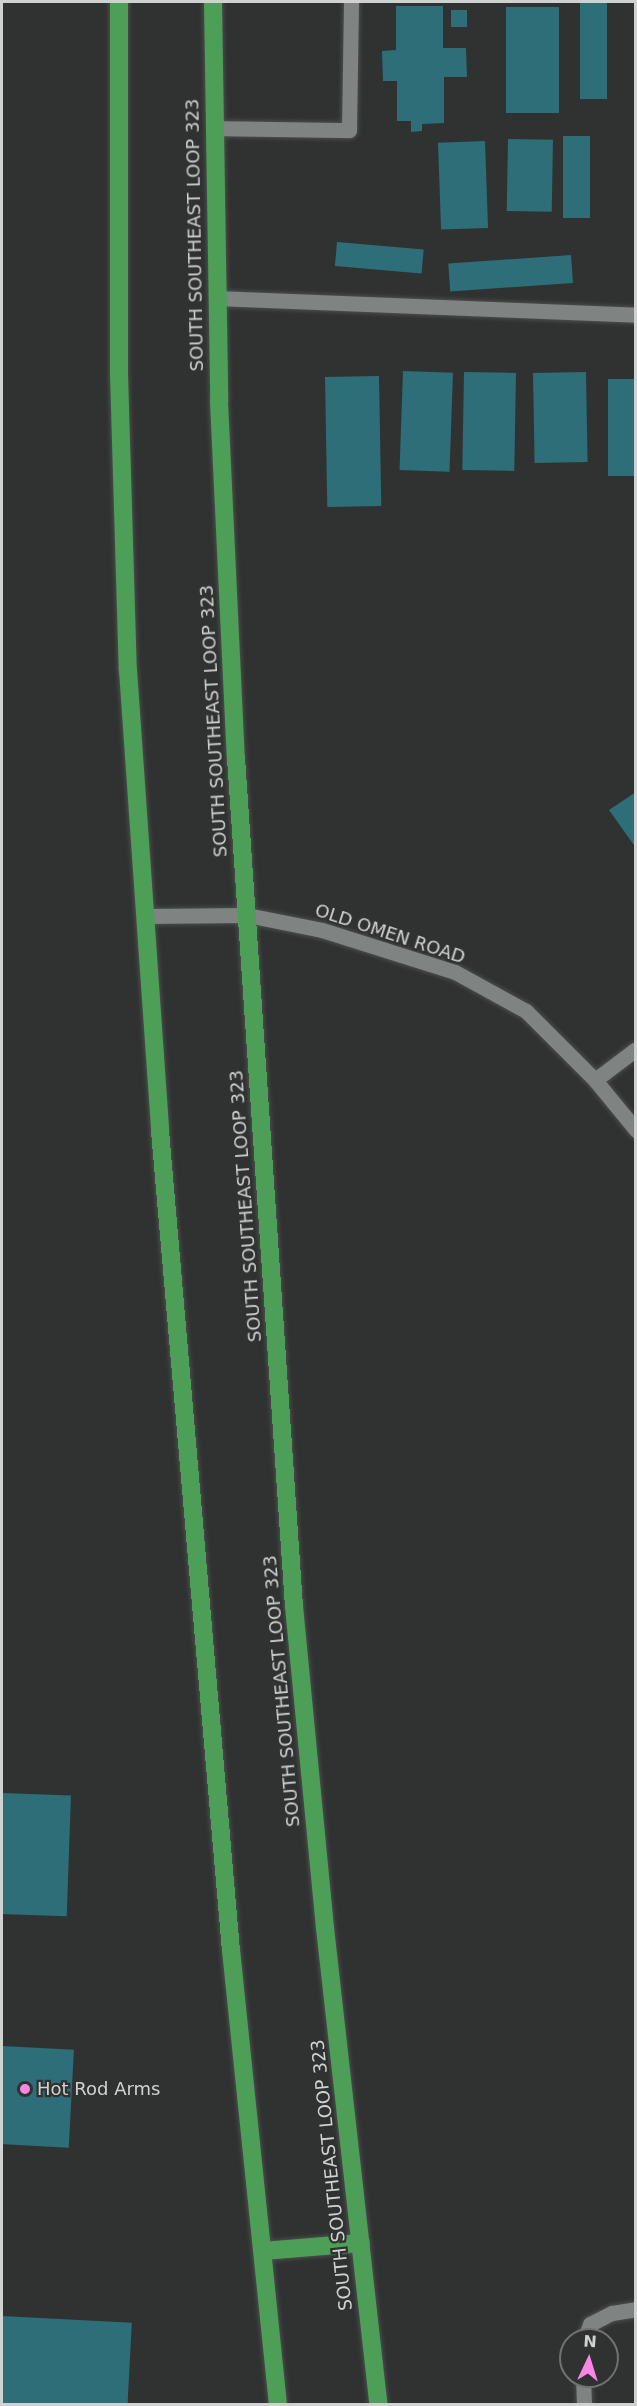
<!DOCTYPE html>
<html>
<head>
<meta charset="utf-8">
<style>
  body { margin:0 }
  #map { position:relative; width:637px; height:2406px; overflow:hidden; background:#2f3231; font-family:"DejaVu Sans",sans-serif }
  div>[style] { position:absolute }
  .building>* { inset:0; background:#2e6e79; transform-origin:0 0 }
  .roads { filter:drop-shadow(0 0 2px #4b4e4d) drop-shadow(0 0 2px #4b4e4d) }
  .minor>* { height:15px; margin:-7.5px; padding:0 7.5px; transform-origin:7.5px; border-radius:7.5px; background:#7f8382 }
  .highway>* { height:18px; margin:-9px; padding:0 9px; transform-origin:9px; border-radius:9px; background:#4d9f57 }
  .dots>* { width:16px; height:16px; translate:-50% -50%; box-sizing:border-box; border:3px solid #2f3231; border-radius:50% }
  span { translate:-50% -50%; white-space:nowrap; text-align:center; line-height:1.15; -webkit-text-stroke:4.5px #2f3231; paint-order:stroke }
  .street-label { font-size:18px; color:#d0d2d1 }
  .poi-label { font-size:18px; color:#d0d2d1 }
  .left { translate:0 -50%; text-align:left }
  .frame { position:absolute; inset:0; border:3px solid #d0d2d1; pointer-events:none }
  .north { position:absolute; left:559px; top:2328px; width:60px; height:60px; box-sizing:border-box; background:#2f3231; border:2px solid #6f7271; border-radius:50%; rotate:4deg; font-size:16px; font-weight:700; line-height:24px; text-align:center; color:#d0d2d1 }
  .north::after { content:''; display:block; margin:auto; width:21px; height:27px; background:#fc86e3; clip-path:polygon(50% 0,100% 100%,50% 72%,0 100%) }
</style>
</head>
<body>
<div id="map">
  <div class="building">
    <div style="left:580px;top:2px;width:27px;height:97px"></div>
    <div style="clip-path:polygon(396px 6px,443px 6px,443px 48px,466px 48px,467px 77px,444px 77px,444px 123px,422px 124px,422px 131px,411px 132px,411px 121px,397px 121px,397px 81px,383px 81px,382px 51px,396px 50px)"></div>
    <div style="left:506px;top:7px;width:53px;height:106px"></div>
    <div style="left:451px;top:10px;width:16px;height:17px"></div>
    <div style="left:563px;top:136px;width:27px;height:82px"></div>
    <div style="left:508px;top:139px;width:45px;height:72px;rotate:1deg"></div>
    <div style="left:485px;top:141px;width:87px;height:47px;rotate:88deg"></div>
    <div style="left:337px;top:242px;width:87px;height:24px;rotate:5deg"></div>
    <div style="left:571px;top:255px;width:28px;height:123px;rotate:86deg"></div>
    <div style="left:403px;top:371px;width:50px;height:99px;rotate:2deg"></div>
    <div style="left:464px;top:372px;width:52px;height:98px;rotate:1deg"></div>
    <div style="left:586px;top:372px;width:90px;height:53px;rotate:89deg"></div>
    <div style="left:379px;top:376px;width:130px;height:54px;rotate:89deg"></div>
    <div style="left:636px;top:379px;width:97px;height:28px;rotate:90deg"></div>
    <div style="clip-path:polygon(636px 792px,636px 848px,609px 810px)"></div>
    <div style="left:2px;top:1793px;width:69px;height:121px;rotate:2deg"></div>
    <div style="left:2px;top:2046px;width:72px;height:98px;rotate:3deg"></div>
    <div style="left:2px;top:2316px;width:130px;height:88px;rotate:3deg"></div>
  </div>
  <div class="roads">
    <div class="minor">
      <div style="left:215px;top:128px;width:134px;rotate:0.9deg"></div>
      <div style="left:349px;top:130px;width:128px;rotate:-89.1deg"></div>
      <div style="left:217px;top:298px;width:419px;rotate:2.3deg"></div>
      <div style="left:146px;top:916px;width:101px;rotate:-0.6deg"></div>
      <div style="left:247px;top:915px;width:76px;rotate:11.3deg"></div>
      <div style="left:322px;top:930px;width:139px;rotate:17.5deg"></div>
      <div style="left:455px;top:972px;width:81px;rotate:28.8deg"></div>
      <div style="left:526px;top:1011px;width:98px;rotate:45deg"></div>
      <div style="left:595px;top:1080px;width:65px;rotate:50.6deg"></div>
      <div style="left:595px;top:1080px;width:51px;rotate:-37.1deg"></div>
      <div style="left:584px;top:2340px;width:17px;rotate:-69deg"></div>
      <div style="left:590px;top:2324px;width:25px;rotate:-27deg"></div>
      <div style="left:612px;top:2313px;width:24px;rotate:-9deg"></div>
      <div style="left:583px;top:2376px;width:28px;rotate:88deg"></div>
    </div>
    <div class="highway">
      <div style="left:119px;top:2px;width:372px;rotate:90deg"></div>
      <div style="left:119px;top:374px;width:296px;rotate:88.3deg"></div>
      <div style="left:128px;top:670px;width:462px;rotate:86deg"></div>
      <div style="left:160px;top:1131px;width:822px;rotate:85.05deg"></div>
      <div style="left:231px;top:1950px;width:456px;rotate:84.1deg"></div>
      <div style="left:213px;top:2px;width:400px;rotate:89.1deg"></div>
      <div style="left:219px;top:402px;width:356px;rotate:87.3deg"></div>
      <div style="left:236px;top:758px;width:850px;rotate:86.09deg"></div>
      <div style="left:294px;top:1606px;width:323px;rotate:84.5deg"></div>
      <div style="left:325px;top:1928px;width:479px;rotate:83.6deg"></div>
      <div style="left:263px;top:2251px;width:98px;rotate:-4.7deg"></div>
    </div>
  </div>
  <div class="dots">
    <div style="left:25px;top:2089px;background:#fc86e3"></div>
  </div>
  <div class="street-label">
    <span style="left:195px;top:235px;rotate:-91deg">SOUTH SOUTHEAST LOOP 323</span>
    <span style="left:214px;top:721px;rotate:-93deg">SOUTH SOUTHEAST LOOP 323</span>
    <span style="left:390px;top:934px;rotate:18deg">OLD OMEN ROAD</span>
    <span style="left:246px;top:1206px;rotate:-94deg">SOUTH SOUTHEAST LOOP 323</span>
    <span style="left:282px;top:1691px;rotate:-95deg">SOUTH SOUTHEAST LOOP 323</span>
    <span style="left:332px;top:2175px;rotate:-96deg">SOUTH SOUTHEAST LOOP 323</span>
  </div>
  <div class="poi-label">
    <span class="left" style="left:37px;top:2089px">Hot Rod Arms</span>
  </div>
  <div class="frame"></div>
  <div class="north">N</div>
</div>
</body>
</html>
